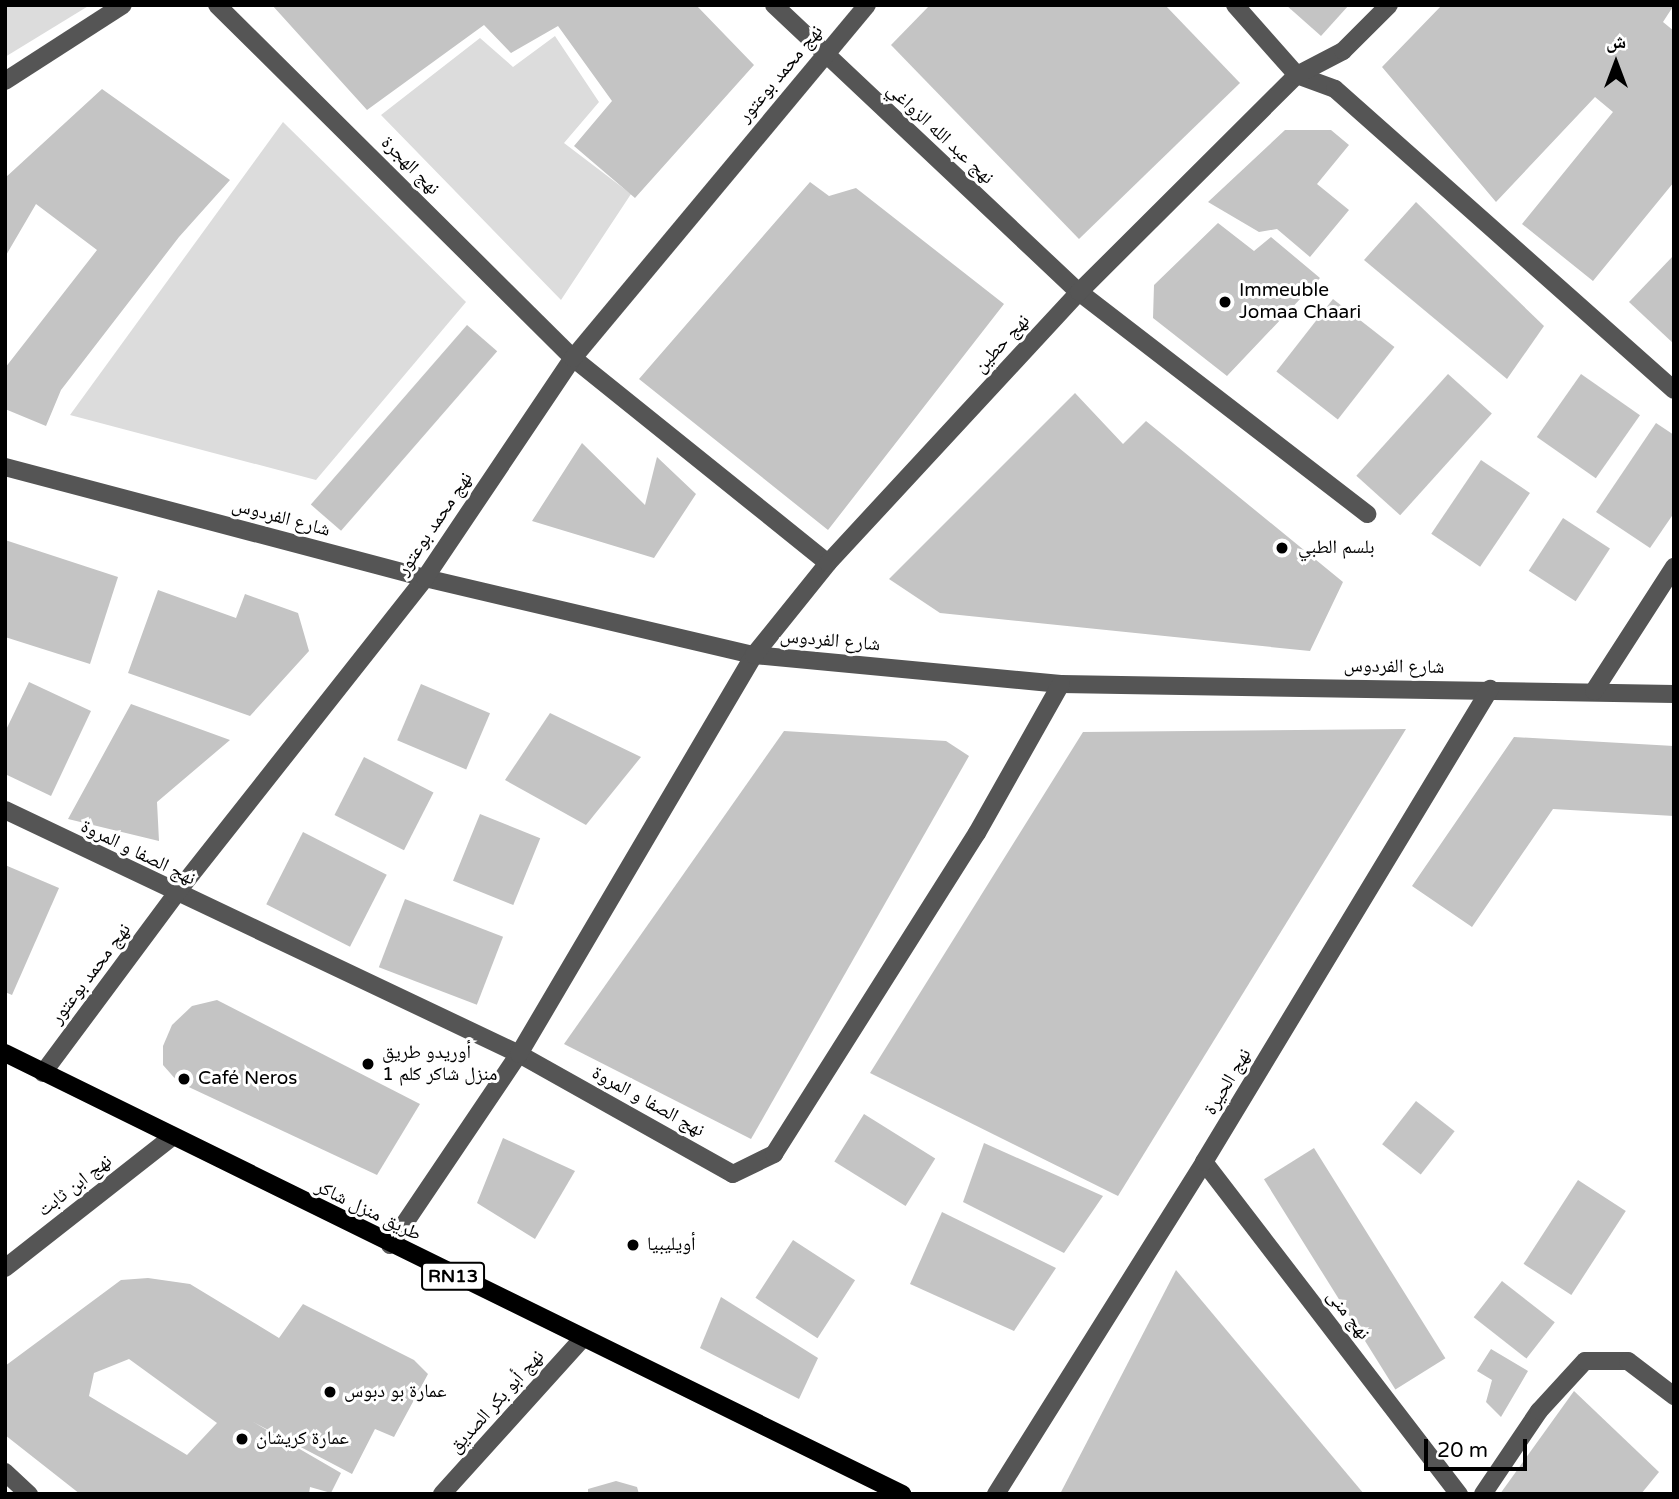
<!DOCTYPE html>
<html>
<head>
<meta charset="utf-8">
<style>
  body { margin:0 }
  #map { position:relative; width:1679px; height:1499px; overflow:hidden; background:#fff; font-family:"Varela Round","Noto Naskh Arabic",sans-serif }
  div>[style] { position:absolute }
  .green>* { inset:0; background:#dcdcdc }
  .building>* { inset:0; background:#c4c4c4; transform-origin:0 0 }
  .minor>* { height:18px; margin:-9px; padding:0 9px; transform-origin:9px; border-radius:9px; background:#555 }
  .major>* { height:18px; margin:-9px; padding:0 9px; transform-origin:9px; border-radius:9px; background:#000 }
  .dots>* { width:19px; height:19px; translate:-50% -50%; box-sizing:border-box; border:4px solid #fff; border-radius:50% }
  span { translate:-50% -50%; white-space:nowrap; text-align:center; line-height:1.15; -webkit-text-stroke:6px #fff; paint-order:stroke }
  .shield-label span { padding:2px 5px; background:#fff; border:2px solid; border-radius:5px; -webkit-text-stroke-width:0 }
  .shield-label { font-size:18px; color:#000; font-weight:700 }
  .street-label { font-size:19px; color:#000 }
  .poi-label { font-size:19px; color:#000 }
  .left { translate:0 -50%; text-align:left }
  .frame { position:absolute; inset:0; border:7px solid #000; pointer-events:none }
  .north { position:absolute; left:1581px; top:28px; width:70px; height:70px; -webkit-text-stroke:5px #fff; paint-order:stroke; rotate:0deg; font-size:19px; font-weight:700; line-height:28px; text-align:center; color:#000 }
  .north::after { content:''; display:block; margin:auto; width:24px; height:32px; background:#000; clip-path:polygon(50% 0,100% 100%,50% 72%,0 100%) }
  .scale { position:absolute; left:1424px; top:1439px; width:103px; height:32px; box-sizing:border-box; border:4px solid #000; border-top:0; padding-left:9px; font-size:21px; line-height:24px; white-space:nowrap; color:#000; -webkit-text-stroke:5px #fff; paint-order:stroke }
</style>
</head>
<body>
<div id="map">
  <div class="green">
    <div style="clip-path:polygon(5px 5px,90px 5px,5px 57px)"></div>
    <div style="clip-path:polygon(555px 36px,599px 102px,564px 143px,631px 194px,561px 300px,381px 115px,480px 38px,513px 67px)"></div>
    <div style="clip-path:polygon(283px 122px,466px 302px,316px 480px,70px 415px)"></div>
  </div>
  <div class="building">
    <div style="clip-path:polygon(272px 5px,696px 5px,754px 65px,635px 198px,574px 146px,612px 101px,558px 26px,511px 53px,484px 25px,367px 110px)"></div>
    <div style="clip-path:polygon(930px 5px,1165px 5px,1240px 83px,1079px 239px,891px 45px)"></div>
    <div style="clip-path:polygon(1286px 5px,1349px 5px,1321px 36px)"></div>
    <div style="clip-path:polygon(1442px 5px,1674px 5px,1663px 22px,1674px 31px,1674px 182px,1593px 281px,1522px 224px,1613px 112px,1595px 97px,1496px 202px,1382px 67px)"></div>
    <div style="clip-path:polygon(102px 89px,230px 180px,179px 237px,61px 390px,46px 426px,5px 409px,5px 368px,97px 250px,36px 204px,5px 257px,5px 178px)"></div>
    <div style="clip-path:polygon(1285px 130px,1331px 130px,1349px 145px,1317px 184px,1349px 210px,1310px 257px,1277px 229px,1259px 232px,1208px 202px)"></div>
    <div style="clip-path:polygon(810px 182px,829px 196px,856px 188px,1004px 304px,828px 530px,639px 379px)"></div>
    <div style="clip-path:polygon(1416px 202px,1544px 326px,1507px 379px,1364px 260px)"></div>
    <div style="clip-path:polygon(1218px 223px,1254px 251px,1271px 237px,1320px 278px,1227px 376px,1153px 318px,1154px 285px)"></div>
    <div style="clip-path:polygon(1674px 255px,1674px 344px,1629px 302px)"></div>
    <div style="left:1333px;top:299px;width:78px;height:92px;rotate:38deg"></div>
    <div style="left:467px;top:325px;width:40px;height:238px;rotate:41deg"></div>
    <div style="left:1448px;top:374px;width:59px;height:137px;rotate:42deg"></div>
    <div style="left:1581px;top:374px;width:72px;height:77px;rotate:35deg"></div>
    <div style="clip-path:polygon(1075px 393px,1123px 444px,1146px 421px,1343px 582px,1310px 651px,940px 613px,889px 579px)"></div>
    <div style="clip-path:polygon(1656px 423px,1674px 435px,1674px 513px,1650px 548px,1596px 512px)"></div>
    <div style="clip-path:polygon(582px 443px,645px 505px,657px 457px,696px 494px,654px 558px,532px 521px)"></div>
    <div style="left:1481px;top:460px;width:59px;height:89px;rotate:34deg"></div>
    <div style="left:1563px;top:518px;width:56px;height:63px;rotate:33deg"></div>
    <div style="clip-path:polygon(5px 540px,118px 577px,90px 664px,5px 637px)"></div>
    <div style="clip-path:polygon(158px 590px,236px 618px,245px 594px,298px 613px,309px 651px,250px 716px,128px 673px)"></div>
    <div style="clip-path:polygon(29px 682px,91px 711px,51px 796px,5px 774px,5px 732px)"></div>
    <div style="left:421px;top:684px;width:75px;height:61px;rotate:23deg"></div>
    <div style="clip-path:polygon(131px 704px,230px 740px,157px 802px,159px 841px,68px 819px)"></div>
    <div style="clip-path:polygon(550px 713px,641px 757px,586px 825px,505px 780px)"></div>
    <div style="clip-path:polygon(1406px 729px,1118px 1196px,870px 1073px,1083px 732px)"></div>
    <div style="clip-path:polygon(784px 731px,946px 741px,969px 756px,751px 1139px,564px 1044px)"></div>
    <div style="clip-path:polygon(1514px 737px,1674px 746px,1674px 816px,1553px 809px,1472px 927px,1412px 886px)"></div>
    <div style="left:364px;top:757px;width:78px;height:65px;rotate:27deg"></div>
    <div style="left:480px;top:814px;width:65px;height:72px;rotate:22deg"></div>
    <div style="left:303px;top:832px;width:94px;height:81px;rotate:27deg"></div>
    <div style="clip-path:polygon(5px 865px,59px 888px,12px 995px,5px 992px)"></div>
    <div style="left:405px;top:899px;width:105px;height:73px;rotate:21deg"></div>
    <div style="clip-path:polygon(217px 1000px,420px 1104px,377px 1175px,178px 1082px,163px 1065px,163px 1046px,172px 1025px,192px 1006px)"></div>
    <div style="left:1416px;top:1101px;width:49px;height:55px;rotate:38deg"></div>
    <div style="left:864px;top:1114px;width:84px;height:56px;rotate:32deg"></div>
    <div style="clip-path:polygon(503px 1138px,575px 1171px,535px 1239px,477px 1203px)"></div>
    <div style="clip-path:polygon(984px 1143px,1103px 1196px,1064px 1253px,963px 1202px)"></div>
    <div style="left:1314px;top:1148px;width:248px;height:59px;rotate:58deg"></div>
    <div style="left:1578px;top:1180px;width:57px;height:100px;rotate:33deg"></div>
    <div style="clip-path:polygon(942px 1212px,1056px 1268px,1014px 1331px,910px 1284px)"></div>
    <div style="left:793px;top:1240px;width:74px;height:69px;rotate:33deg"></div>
    <div style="clip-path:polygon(1176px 1270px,1364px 1494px,1060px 1494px)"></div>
    <div style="clip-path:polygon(evenodd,148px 1278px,190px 1284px,279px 1338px,303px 1304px,414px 1360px,428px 1374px,394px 1437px,375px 1429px,352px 1474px,253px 1422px,341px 1473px,331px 1493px,310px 1487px,309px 1494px,80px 1494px,5px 1435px,5px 1366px,121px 1280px,148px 1278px,129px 1359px,217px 1423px,187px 1455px,89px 1396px,94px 1373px,129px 1359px)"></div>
    <div style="left:1502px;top:1281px;width:67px;height:46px;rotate:38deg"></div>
    <div style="clip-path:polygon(721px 1297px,818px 1358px,799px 1399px,700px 1348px)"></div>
    <div style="clip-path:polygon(1491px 1349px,1528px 1371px,1501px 1417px,1486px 1402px,1492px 1380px,1477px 1371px)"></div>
    <div style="clip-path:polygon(1574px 1391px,1659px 1472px,1641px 1494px,1500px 1494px)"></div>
    <div style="clip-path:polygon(616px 1481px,637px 1487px,639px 1494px,588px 1494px,588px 1489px)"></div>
  </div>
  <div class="minor">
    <div style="left:217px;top:5px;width:501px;rotate:44.76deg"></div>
    <div style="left:573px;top:358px;width:327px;rotate:38.8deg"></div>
    <div style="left:774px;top:5px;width:419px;rotate:43.3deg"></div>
    <div style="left:1079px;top:292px;width:364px;rotate:37.6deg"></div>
    <div style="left:1235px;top:5px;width:94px;rotate:48.5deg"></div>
    <div style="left:1297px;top:75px;width:40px;rotate:20.2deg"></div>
    <div style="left:1335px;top:89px;width:453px;rotate:41.6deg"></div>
    <div style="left:5px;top:81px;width:140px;rotate:-32.8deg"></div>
    <div style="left:5px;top:467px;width:434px;rotate:14.8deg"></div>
    <div style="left:425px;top:578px;width:338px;rotate:13.2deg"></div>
    <div style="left:754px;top:655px;width:308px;rotate:5.4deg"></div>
    <div style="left:1061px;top:684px;width:613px;rotate:0.93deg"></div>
    <div style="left:1594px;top:691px;width:148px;rotate:-57.2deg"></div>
    <div style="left:5px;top:810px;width:569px;rotate:25.39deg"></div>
    <div style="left:519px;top:1054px;width:245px;rotate:29.3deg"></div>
    <div style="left:733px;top:1174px;width:46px;rotate:-26deg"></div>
    <div style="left:774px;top:1154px;width:380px;rotate:-57.7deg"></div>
    <div style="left:977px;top:833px;width:171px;rotate:-60.6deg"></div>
    <div style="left:43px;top:1073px;width:222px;rotate:-53.4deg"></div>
    <div style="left:175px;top:895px;width:404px;rotate:-51.7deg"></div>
    <div style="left:425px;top:578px;width:265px;rotate:-56.1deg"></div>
    <div style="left:573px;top:358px;width:459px;rotate:-50.2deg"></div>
    <div style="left:1204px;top:1162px;width:419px;rotate:52.5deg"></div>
    <div style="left:390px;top:1245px;width:230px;rotate:-56deg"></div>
    <div style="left:519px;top:1054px;width:463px;rotate:-59.5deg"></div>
    <div style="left:754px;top:655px;width:118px;rotate:-51.2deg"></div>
    <div style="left:828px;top:563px;width:369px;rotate:-47.2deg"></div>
    <div style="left:1079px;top:292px;width:308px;rotate:-44.9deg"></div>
    <div style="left:1297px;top:75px;width:52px;rotate:-27.6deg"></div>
    <div style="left:1343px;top:51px;width:65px;rotate:-45deg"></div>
    <div style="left:5px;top:1268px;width:212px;rotate:-38.1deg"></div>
    <div style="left:5px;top:1472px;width:33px;rotate:43deg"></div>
    <div style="left:442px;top:1494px;width:210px;rotate:-47.9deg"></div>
    <div style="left:996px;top:1494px;width:392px;rotate:-57.9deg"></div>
    <div style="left:1204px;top:1162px;width:553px;rotate:-58.84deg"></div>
    <div style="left:1483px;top:1494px;width:100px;rotate:-56deg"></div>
    <div style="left:1539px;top:1411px;width:68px;rotate:-47.4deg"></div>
    <div style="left:1585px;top:1361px;width:43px"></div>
    <div style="left:1628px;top:1361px;width:58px;rotate:37.3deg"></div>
  </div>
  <div class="major">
    <div style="left:5px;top:1053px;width:1000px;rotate:26.18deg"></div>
  </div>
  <div class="dots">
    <div style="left:1225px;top:302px;background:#000"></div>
    <div style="left:1282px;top:548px;background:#000"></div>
    <div style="left:368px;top:1064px;background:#000"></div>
    <div style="left:184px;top:1079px;background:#000"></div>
    <div style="left:633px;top:1245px;background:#000"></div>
    <div style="left:330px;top:1392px;background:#000"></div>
    <div style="left:242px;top:1439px;background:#000"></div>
  </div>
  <div class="shield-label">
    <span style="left:453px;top:1276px">RN13</span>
  </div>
  <div class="street-label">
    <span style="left:781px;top:74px;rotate:-50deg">نهج محمد بوعتور</span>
    <span style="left:940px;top:134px;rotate:43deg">نهج عبد الله الزواغي</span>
    <span style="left:410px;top:166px;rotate:45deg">نهج الهجرة</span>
    <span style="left:1002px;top:344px;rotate:-47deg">نهج حطين</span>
    <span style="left:281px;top:518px;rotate:15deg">شارع الفردوس</span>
    <span style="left:435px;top:524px;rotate:-56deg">نهج محمد بوعتور</span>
    <span style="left:830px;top:641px;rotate:5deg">شارع الفردوس</span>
    <span style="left:1394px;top:667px;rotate:1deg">شارع الفردوس</span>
    <span style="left:138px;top:853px;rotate:26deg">نهج الصفا و المروة</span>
    <span style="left:91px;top:974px;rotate:-53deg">نهج محمد بوعتور</span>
    <span style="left:1228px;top:1082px;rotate:-59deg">نهج الحيرة</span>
    <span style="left:648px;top:1102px;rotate:29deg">نهج الصفا و المروة</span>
    <span style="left:75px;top:1186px;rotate:-38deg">نهج ابن ثابت</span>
    <span style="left:368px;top:1211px;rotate:26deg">طريق منزل شاكر</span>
    <span style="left:1348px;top:1315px;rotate:52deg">نهج منى</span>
    <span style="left:497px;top:1402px;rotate:-48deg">نهج أبو بكر الصديق</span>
  </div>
  <div class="poi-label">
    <span class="left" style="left:1239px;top:302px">Immeuble<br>Jomaa Chaari</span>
    <span class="left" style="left:1298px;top:548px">بلسم الطبي</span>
    <span class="left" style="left:382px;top:1064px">أوريدو طريق<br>منزل شاكر كلم 1</span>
    <span class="left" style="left:198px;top:1079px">Café Neros</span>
    <span class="left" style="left:647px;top:1245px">أويليبيا</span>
    <span class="left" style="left:344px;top:1392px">عمارة بو دبوس</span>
    <span class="left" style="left:256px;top:1439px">عمارة كريشان</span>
  </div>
  <div class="frame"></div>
  <div class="north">ش</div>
  <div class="scale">20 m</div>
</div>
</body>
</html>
